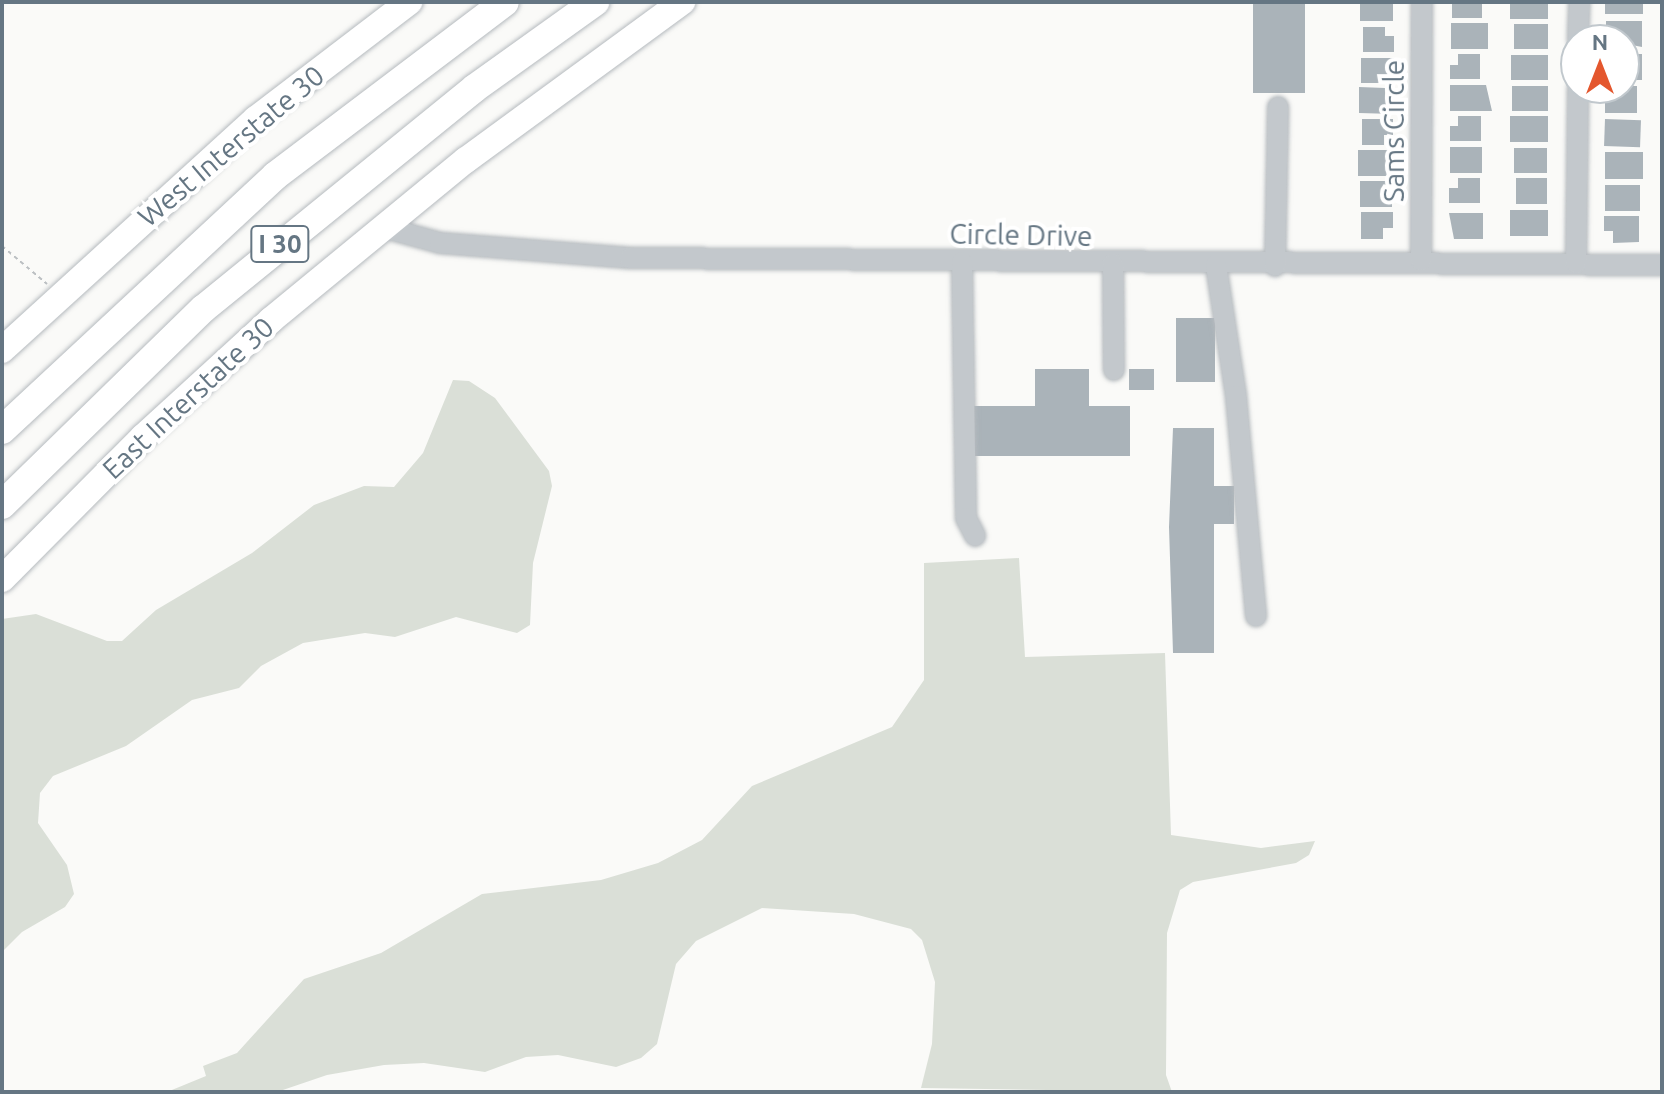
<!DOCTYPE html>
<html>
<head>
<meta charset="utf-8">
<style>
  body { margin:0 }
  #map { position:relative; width:1664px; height:1094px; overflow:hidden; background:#fafaf8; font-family:Ubuntu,sans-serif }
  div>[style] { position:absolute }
  .green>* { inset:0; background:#dadfd7 }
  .building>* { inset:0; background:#aab3b9; transform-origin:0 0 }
  .path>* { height:2px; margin-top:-1px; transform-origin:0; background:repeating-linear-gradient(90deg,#bbbfc2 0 4px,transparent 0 8px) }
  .roads { filter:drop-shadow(0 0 2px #b5babe) drop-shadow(0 0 2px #b5babe) }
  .minor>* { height:20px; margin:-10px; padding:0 10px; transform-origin:10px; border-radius:10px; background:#c3c8cc }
  .major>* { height:26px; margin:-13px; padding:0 13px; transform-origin:13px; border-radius:13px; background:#fff }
  .highway>* { height:28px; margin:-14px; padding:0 14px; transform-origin:14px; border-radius:14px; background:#fff }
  span { translate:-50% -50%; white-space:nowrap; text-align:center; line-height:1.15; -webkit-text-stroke:8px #fff; paint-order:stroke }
  .shield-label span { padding:2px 6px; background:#fff; border:2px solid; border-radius:6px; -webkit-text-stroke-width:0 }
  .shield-label { font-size:26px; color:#657683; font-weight:700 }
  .street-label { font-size:28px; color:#657683 }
  .frame { position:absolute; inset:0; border:4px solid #657683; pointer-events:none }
  .north { position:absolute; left:1560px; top:24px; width:80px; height:80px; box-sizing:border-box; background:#fff; border:2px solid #c1c8cd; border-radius:50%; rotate:0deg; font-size:22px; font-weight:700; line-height:32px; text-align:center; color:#657683 }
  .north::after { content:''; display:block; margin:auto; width:28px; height:36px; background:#e4572e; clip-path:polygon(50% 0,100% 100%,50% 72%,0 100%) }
</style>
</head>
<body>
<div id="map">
  <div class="green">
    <div style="clip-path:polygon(453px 380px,469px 381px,495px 398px,549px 471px,552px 486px,533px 563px,530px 625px,517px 633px,456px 617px,395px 637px,365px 633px,303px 643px,261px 666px,239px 688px,192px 700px,126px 746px,53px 776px,40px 793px,38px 823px,67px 865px,74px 894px,65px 907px,22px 932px,2px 952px,2px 619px,36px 614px,107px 641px,122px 641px,156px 610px,252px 553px,314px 505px,364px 486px,394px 487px,423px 453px)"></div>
    <div style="clip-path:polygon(1019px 558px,1025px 657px,1165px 653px,1171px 835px,1261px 848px,1315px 841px,1309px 855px,1296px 863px,1193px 882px,1180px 890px,1167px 933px,1166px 1075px,1172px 1092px,921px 1088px,932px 1044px,935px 982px,922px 940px,911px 929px,854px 914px,762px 908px,696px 941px,676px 964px,657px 1044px,641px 1058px,616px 1067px,558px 1055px,526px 1057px,485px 1072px,424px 1063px,384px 1065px,327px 1075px,277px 1092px,167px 1092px,206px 1076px,203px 1066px,237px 1053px,304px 979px,381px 953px,482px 894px,601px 880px,658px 863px,702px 840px,752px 786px,892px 727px,924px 680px,924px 563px)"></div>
  </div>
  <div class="building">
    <div style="left:1253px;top:2px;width:52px;height:91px"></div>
    <div style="left:1360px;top:2px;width:33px;height:19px"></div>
    <div style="left:1452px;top:2px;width:30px;height:16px"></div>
    <div style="left:1510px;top:2px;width:38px;height:17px"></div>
    <div style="left:1605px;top:2px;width:38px;height:12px"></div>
    <div style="clip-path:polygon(1606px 21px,1642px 21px,1642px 47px,1606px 40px)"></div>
    <div style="left:1451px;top:23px;width:37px;height:26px"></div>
    <div style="left:1514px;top:24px;width:34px;height:25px"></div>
    <div style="clip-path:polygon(1363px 27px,1385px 27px,1385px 36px,1394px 36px,1394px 52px,1363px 52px)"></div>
    <div style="clip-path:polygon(1458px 54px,1480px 54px,1480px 79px,1450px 79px,1450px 65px,1458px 65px)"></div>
    <div style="left:1624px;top:54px;width:18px;height:26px"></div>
    <div style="left:1511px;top:55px;width:37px;height:25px"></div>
    <div style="left:1361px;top:58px;width:33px;height:25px"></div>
    <div style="clip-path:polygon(1450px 85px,1486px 85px,1492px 111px,1450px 111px)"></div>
    <div style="left:1512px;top:86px;width:36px;height:25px"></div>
    <div style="left:1637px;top:86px;width:27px;height:32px;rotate:90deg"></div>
    <div style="clip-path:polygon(1359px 87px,1385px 88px,1385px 99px,1394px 99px,1394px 114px,1359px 113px)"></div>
    <div style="clip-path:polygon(1458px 116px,1481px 116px,1481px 141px,1450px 141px,1450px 126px,1458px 126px)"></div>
    <div style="left:1510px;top:116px;width:38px;height:26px"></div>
    <div style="clip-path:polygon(1362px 119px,1393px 119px,1393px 135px,1384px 135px,1384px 145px,1362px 145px)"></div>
    <div style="left:1605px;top:119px;width:36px;height:27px;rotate:2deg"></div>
    <div style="left:1450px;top:147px;width:32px;height:26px"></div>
    <div style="left:1514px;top:148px;width:33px;height:25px"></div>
    <div style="left:1358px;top:150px;width:34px;height:26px"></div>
    <div style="left:1605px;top:152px;width:38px;height:27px"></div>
    <div style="clip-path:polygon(1458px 178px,1480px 178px,1480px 203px,1449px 203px,1449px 188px,1458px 188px)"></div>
    <div style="left:1516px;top:178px;width:31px;height:26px"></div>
    <div style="left:1360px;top:181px;width:32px;height:26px"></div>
    <div style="left:1605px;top:185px;width:35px;height:26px"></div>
    <div style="left:1510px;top:210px;width:38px;height:26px"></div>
    <div style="clip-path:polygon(1361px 212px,1393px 212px,1393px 228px,1383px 228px,1383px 239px,1361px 239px)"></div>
    <div style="clip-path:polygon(1449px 213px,1483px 213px,1483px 239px,1454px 239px)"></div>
    <div style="clip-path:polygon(1604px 216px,1639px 216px,1639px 242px,1613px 243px,1613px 231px,1604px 231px)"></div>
    <div style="left:1176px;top:318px;width:39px;height:64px"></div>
    <div style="clip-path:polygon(1035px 369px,1089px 369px,1089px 406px,1130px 406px,1130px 456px,974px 456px,974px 406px,1035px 406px)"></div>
    <div style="left:1129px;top:369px;width:25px;height:21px"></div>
    <div style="clip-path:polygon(1173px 428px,1214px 428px,1214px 486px,1234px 486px,1234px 524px,1214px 524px,1214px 653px,1173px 653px,1169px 527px)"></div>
  </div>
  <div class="path">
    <div style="left:2px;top:246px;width:59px;rotate:40.2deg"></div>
  </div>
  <div class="roads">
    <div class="minor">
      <div style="left:1578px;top:40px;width:38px;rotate:-88deg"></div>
      <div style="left:382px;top:227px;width:60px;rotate:15.4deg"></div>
      <div style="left:440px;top:243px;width:191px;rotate:4.5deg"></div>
      <div style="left:630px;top:258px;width:1032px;rotate:0.39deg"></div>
      <div style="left:1421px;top:260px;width:258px;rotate:-89.8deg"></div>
      <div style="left:962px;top:262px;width:256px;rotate:89.1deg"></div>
      <div style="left:966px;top:518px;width:20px;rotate:63deg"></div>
      <div style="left:1576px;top:263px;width:175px;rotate:-89.3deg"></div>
      <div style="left:1113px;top:264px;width:106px;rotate:89.5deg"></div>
      <div style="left:1216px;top:265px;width:133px;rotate:81.3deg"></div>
      <div style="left:1236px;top:396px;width:221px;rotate:84.8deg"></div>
      <div style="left:1275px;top:266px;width:159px;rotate:-88.9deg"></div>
    </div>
    <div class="major">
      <div style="left:2px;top:350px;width:343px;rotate:-42.3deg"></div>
      <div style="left:256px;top:119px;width:193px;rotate:-37.4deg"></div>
      <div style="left:2px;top:579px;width:200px;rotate:-45.2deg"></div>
      <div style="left:143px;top:437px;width:173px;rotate:-42.4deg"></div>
      <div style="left:271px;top:320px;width:252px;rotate:-39.4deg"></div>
      <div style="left:466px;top:160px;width:268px;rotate:-36.2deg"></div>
    </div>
    <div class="highway">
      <div style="left:2px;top:430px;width:373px;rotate:-42.9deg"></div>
      <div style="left:275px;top:176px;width:288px;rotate:-37.1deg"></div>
      <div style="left:2px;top:505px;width:281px;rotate:-44.3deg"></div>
      <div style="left:203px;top:309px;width:350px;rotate:-39.1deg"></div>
      <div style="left:475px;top:88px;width:148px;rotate:-35.6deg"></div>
    </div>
  </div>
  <div class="shield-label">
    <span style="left:280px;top:244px">I 30</span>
  </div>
  <div class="street-label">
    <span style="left:1394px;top:131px;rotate:-90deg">Sams Circle</span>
    <span style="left:231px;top:146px;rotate:-40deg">West Interstate 30</span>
    <span style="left:1021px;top:235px;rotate:1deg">Circle Drive</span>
    <span style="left:188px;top:398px;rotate:-43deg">East Interstate 30</span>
  </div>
  <div class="frame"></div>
  <div class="north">N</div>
</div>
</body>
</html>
